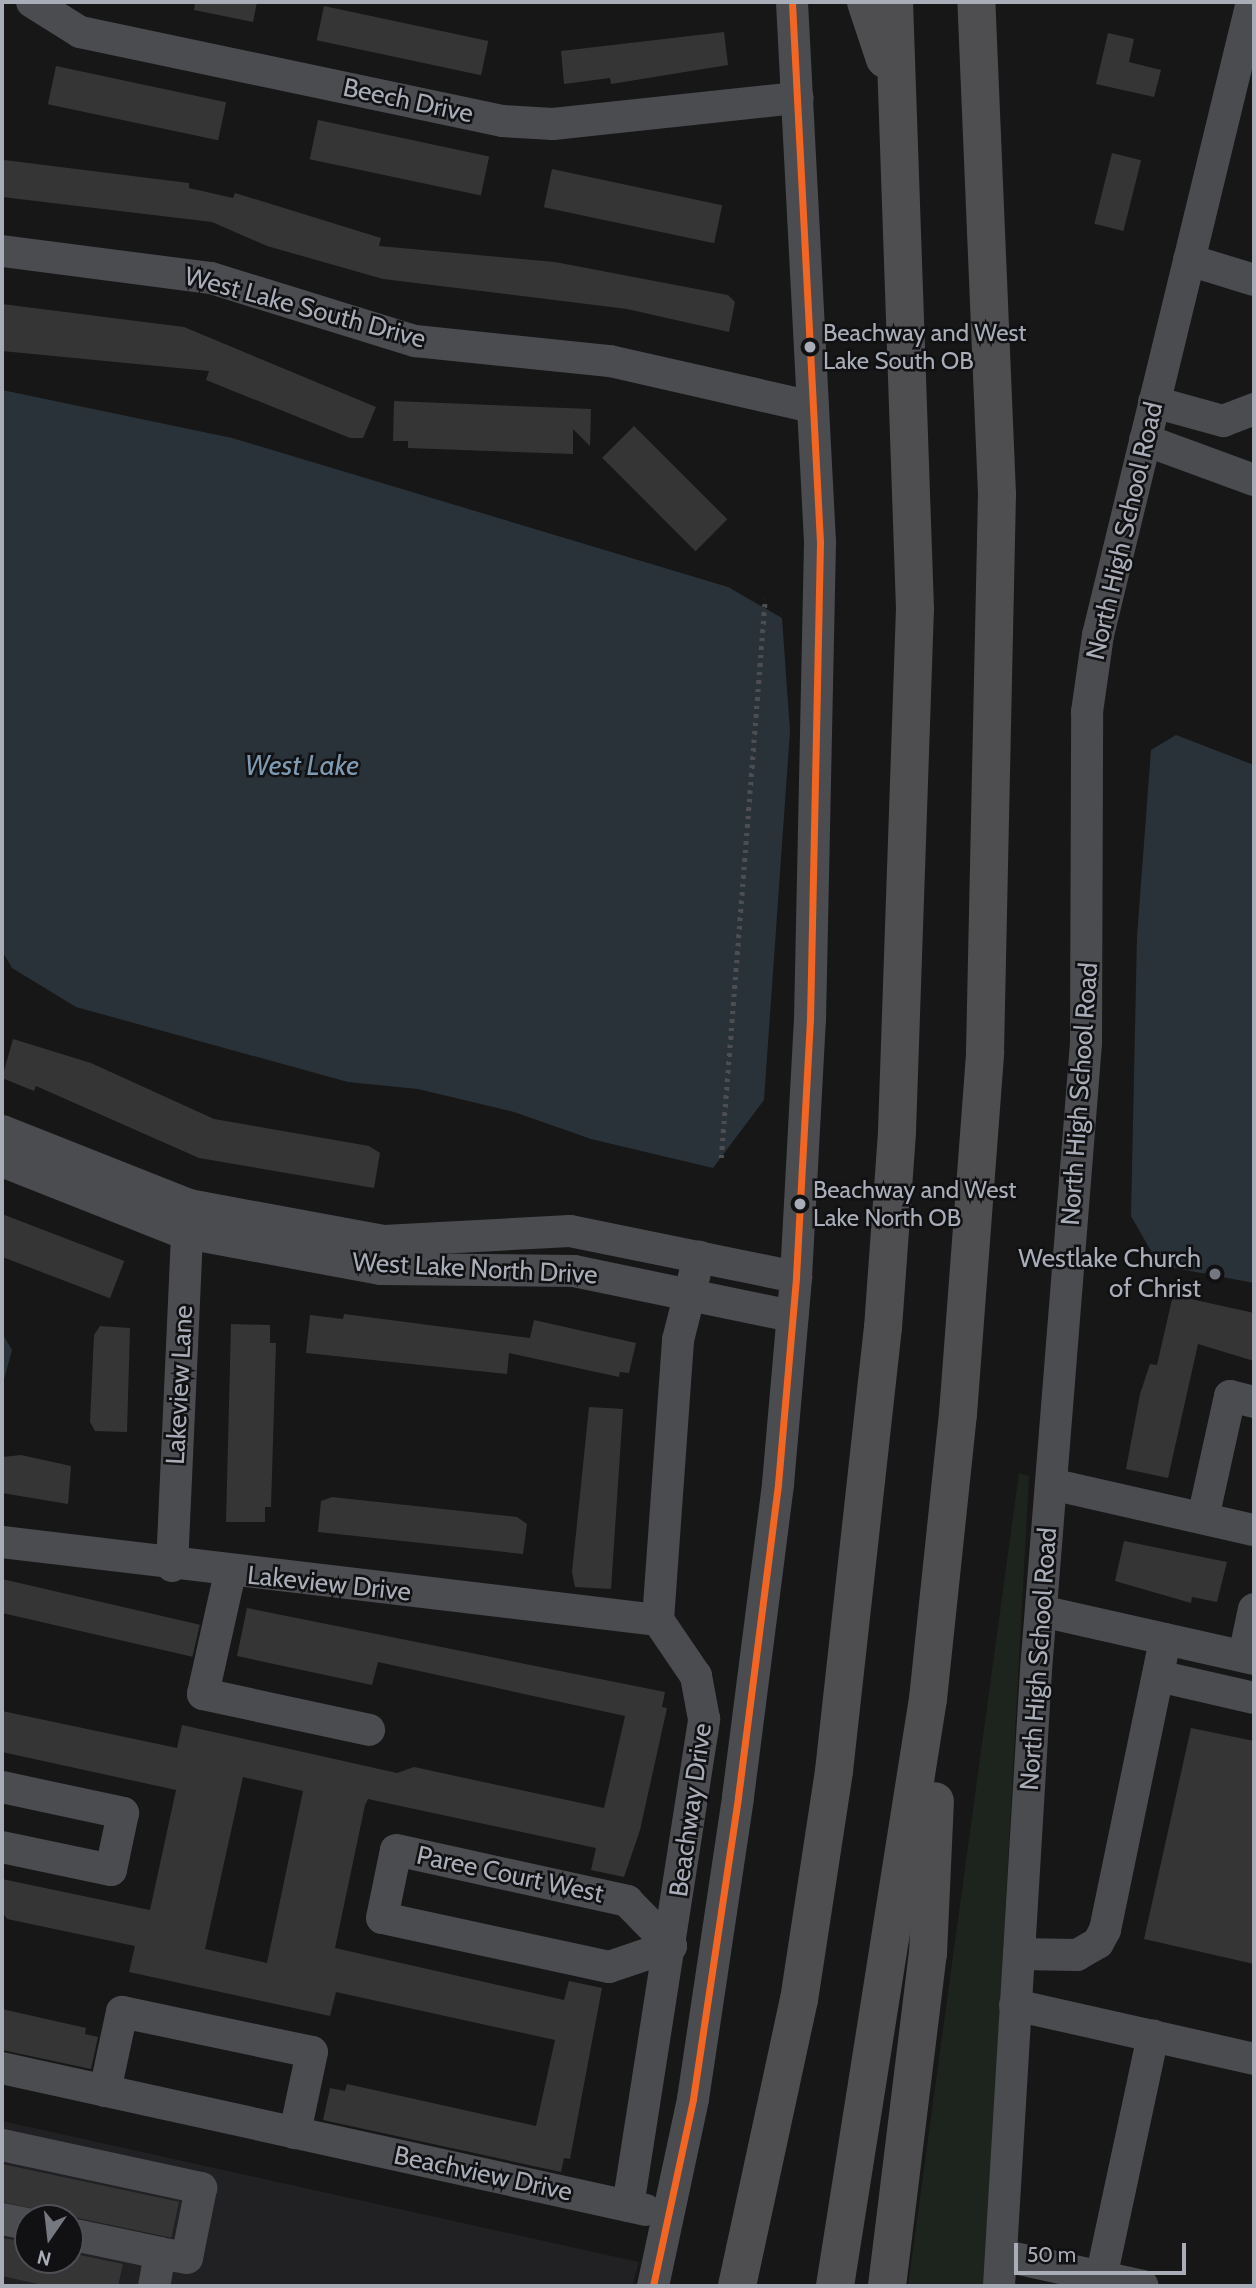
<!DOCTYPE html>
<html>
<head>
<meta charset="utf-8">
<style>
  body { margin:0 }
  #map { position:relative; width:1256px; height:2288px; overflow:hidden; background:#171717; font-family:Cabin,sans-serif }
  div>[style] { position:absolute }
  .built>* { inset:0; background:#212123 }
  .green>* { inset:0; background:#1d241e }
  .water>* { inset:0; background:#2a3239 }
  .building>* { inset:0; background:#353536; transform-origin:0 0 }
  .path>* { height:4.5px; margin-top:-2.25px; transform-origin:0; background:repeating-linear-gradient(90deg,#4d4e52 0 3.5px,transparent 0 8.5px) }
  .minor>* { height:32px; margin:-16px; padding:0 16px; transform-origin:16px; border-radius:16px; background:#4b4c50 }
  .highway>* { height:38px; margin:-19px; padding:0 19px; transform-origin:19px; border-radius:19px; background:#4e4e51 }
  .bus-1>* { height:7px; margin:-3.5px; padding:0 3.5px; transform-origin:3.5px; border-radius:3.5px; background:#f26522 }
  .dots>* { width:19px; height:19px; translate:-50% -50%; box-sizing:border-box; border:4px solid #111113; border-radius:50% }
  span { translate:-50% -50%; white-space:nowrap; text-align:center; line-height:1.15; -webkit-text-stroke:5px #111113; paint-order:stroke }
  .bus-label { font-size:24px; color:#a8adb8 }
  .left { translate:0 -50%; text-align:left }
  .street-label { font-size:26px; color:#a8adb8 }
  .poi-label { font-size:26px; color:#a8adb8 }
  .right { translate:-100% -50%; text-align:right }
  .water-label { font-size:28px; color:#7f9bb3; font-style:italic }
  .frame { position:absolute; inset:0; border:4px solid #a8adb8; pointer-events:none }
  .north { position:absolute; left:14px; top:2204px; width:70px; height:70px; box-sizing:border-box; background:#111113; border:2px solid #4d4f55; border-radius:50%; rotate:194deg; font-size:19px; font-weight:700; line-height:28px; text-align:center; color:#a8adb8 }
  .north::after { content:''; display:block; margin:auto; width:24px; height:32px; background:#757880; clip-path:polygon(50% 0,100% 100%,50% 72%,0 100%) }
  .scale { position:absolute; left:1014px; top:2243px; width:172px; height:32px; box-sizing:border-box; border:4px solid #a8adb8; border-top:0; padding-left:9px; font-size:21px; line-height:24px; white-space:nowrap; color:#a8adb8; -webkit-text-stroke:5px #111113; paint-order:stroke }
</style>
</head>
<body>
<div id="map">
  <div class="built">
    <div style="clip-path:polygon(evenodd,2px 2121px,639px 2262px,632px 2286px,2px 2286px,2px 2121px,28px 2218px,70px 2218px,70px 2260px,28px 2260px,28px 2218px)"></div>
  </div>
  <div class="green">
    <div style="clip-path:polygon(1019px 1473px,1029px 1476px,985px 2286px,908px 2286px)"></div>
  </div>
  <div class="water">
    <div style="clip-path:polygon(2px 390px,232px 438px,728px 587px,782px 618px,790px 731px,764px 1100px,713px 1168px,591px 1139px,514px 1112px,418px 1089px,348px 1082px,76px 1007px,12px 968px,2px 951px)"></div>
    <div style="clip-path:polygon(1176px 735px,1254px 765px,1254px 1283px,1159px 1265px,1131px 1216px,1137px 937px,1151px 750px)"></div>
    <div style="clip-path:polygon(2px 1333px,12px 1350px,2px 1387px)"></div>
  </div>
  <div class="building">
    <div style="clip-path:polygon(195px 2px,257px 2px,253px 22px,194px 10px)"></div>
    <div style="left:324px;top:6px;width:168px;height:35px;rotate:12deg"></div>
    <div style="clip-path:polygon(724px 32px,728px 65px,611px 84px,610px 78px,564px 84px,561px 51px)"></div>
    <div style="clip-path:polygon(1108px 33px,1134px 39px,1129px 62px,1161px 70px,1154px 97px,1096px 84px)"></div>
    <div style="left:56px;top:66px;width:174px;height:39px;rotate:12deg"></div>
    <div style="left:318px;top:120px;width:175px;height:40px;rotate:12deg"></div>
    <div style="left:1112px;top:153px;width:30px;height:73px;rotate:14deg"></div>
    <div style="clip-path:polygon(4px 160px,189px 183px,189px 188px,233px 198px,235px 193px,381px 238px,379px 246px,555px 262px,728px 295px,735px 302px,729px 332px,627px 309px,383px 279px,267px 246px,212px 222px,2px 197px)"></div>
    <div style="left:552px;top:169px;width:174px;height:39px;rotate:12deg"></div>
    <div style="clip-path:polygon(2px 304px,184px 327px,376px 407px,363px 438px,350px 438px,206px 380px,209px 371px,2px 351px)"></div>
    <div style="clip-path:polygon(394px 401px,591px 409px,590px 446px,573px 429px,573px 454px,408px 448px,408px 441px,393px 441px)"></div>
    <div style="left:634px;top:426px;width:132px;height:45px;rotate:45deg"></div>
    <div style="clip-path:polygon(13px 1039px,91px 1063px,214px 1119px,369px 1146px,380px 1153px,374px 1188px,199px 1158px,36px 1086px,34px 1091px,2px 1078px)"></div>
    <div style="left:2px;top:1214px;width:131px;height:40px;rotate:21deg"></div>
    <div style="clip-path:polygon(1173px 1295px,1254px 1313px,1254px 1361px,1198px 1344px,1168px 1478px,1126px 1469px,1140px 1394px,1150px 1364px,1157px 1365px)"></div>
    <div style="clip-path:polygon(344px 1314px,530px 1338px,534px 1320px,636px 1343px,629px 1373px,620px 1372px,619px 1377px,509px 1353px,507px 1374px,306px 1353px,310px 1315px,343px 1319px)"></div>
    <div style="clip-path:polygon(231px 1324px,270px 1325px,270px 1343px,276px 1343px,271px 1507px,265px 1507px,265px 1522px,226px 1522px)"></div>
    <div style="clip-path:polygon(100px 1326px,130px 1328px,127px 1432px,95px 1431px,90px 1422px,94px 1335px)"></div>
    <div style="clip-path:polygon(589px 1407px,623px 1409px,611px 1589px,575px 1587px,572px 1572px)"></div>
    <div style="clip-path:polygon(21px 1455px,71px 1466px,68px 1504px,2px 1493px,2px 1457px)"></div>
    <div style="clip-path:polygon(332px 1497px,517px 1517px,527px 1524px,523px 1554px,318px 1532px,321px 1501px)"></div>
    <div style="clip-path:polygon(1124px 1541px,1227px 1562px,1217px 1602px,1192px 1597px,1191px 1603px,1115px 1581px)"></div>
    <div style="left:2px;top:1579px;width:203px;height:33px;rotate:13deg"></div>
    <div style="clip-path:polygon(evenodd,247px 1608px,665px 1692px,662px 1707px,667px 1708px,640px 1830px,624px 1877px,591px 1870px,596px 1848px,368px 1799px,365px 1805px,335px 1948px,564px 2000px,569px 1981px,602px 1988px,570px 2159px,564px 2158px,561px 2172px,323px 2120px,330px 2088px,345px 2091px,347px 2084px,536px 2126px,555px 2040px,336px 1992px,330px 2016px,129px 1972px,135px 1946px,7px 1919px,2px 1912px,2px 1879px,150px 1910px,176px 1790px,2px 1752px,2px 1711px,177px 1748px,182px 1725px,397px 1773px,414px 1767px,604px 1808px,625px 1716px,378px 1662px,372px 1685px,237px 1656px,247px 1608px,243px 1777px,303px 1791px,267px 1963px,205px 1949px,243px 1777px)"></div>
    <div style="clip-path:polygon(1191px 1728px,1254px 1741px,1254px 1964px,1144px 1939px)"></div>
    <div style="clip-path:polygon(2px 2009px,86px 2028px,85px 2034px,98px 2037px,91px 2069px,2px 2050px)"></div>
    <div style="left:2px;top:2164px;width:181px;height:37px;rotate:12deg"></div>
    <div style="clip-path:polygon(2px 2238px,28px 2242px,28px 2260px,70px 2260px,70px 2253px,123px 2264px,118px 2286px,47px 2286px,2px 2276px)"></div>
  </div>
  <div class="path">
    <div style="left:721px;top:1158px;width:561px;rotate:-85.5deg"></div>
  </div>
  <div class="minor">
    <div style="left:32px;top:2px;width:57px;rotate:32deg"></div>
    <div style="left:80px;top:32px;width:431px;rotate:11.9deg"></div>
    <div style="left:502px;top:121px;width:51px;rotate:3.4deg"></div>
    <div style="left:553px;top:124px;width:246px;rotate:-6.1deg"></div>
    <div style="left:2px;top:251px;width:211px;rotate:7.4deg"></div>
    <div style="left:211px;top:278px;width:214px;rotate:17.2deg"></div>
    <div style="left:415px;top:341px;width:196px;rotate:5.9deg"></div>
    <div style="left:610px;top:361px;width:208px;rotate:12.8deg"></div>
    <div style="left:1189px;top:260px;width:68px;rotate:17.1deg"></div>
    <div style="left:1154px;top:402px;width:72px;rotate:15.4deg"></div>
    <div style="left:1223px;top:421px;width:33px;rotate:-21deg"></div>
    <div style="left:1145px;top:440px;width:116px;rotate:20.2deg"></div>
    <div style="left:2px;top:1131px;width:201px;rotate:21.6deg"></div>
    <div style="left:189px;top:1205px;width:198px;rotate:10.5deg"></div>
    <div style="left:384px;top:1241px;width:186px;rotate:-3.1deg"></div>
    <div style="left:570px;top:1231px;width:231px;rotate:11.5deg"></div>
    <div style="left:2px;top:1161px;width:193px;rotate:21.6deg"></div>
    <div style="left:181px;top:1232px;width:203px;rotate:10.5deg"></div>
    <div style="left:381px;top:1269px;width:193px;rotate:0.6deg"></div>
    <div style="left:574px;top:1271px;width:223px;rotate:11.7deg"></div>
    <div style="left:1051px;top:1484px;width:208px;rotate:12.8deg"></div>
    <div style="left:1203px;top:1518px;width:125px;rotate:-77.5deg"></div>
    <div style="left:1230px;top:1396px;width:25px;rotate:14deg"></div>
    <div style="left:2px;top:1542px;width:661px;rotate:6.78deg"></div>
    <div style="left:172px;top:1566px;width:352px;rotate:-87.4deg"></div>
    <div style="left:230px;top:1573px;width:124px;rotate:102.6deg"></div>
    <div style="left:203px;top:1694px;width:170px;rotate:12.2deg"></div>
    <div style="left:1041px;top:1611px;width:218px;rotate:12.7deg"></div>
    <div style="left:1244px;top:1656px;width:48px;rotate:-78deg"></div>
    <div style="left:1158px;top:1676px;width:98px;rotate:12.9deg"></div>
    <div style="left:2px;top:1787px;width:124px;rotate:12.1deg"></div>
    <div style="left:123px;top:1813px;width:58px;rotate:101.9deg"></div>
    <div style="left:111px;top:1870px;width:111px;rotate:-168.1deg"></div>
    <div style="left:396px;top:1850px;width:237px;rotate:12.4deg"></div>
    <div style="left:627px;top:1901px;width:63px;rotate:45.6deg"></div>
    <div style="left:671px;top:1946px;width:65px;rotate:161.3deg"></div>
    <div style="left:609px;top:1967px;width:232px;rotate:-167.8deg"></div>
    <div style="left:382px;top:1918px;width:69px;rotate:-78.4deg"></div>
    <div style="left:1019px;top:1954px;width:58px;rotate:1deg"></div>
    <div style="left:1077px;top:1955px;width:24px;rotate:-30deg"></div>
    <div style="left:1098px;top:1943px;width:15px;rotate:-62deg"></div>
    <div style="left:1105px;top:1930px;width:297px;rotate:-78.3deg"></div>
    <div style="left:1015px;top:2005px;width:245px;rotate:12.7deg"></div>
    <div style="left:2px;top:2068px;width:659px;rotate:12.43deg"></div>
    <div style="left:105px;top:2091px;width:81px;rotate:-77.9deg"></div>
    <div style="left:122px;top:2012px;width:194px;rotate:11.9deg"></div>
    <div style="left:312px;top:2052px;width:83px;rotate:101.9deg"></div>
    <div style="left:2px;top:2145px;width:204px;rotate:12.2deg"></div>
    <div style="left:201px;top:2188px;width:71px;rotate:101.3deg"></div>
    <div style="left:187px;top:2258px;width:27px;rotate:-170deg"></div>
    <div style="left:160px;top:2253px;width:34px;rotate:100deg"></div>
    <div style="left:628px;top:2206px;width:493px;rotate:-81.1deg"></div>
    <div style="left:704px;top:1719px;width:44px;rotate:-100.5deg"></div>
    <div style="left:696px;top:1676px;width:68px;rotate:-124.2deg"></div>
    <div style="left:658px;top:1620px;width:281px;rotate:-85.9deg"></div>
    <div style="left:678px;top:1340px;width:86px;rotate:-75.8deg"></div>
    <div style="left:2px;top:2219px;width:26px;rotate:11deg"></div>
    <div style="left:70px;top:2234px;width:92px;rotate:11.9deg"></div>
    <div style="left:1001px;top:2255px;width:145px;rotate:12.3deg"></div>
    <div style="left:1101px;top:2278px;width:248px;rotate:-77.9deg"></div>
    <div style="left:653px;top:2286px;width:191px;rotate:-77.9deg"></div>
    <div style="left:693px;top:2099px;width:305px;rotate:-81.5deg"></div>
    <div style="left:738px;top:1797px;width:316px;rotate:-82.7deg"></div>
    <div style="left:778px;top:1484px;width:208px;rotate:-85deg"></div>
    <div style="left:796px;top:1277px;width:257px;rotate:-86.9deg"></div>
    <div style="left:810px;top:1020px;width:478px;rotate:-88.8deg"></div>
    <div style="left:820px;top:542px;width:541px;rotate:-92.97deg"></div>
    <div style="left:999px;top:2286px;width:617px;rotate:-86.56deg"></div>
    <div style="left:1036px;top:1670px;width:629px;rotate:-85.44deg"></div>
    <div style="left:1086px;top:1043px;width:331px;rotate:-89.8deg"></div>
    <div style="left:1087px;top:712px;width:78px;rotate:-81.9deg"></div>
    <div style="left:1098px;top:635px;width:651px;rotate:-76.33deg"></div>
  </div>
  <div class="highway">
    <div style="left:866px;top:2px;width:60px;rotate:71.6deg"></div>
    <div style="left:737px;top:2286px;width:293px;rotate:-77.8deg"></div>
    <div style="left:799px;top:2000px;width:232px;rotate:-81.3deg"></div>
    <div style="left:834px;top:1771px;width:446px;rotate:-83.7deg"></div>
    <div style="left:883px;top:1328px;width:197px;rotate:-85.9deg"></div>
    <div style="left:897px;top:1131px;width:522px;rotate:-88.03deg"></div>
    <div style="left:915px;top:609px;width:607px;rotate:-91.98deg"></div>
    <div style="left:835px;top:2286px;width:594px;rotate:-81deg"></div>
    <div style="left:928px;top:1699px;width:287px;rotate:-84deg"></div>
    <div style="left:958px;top:1414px;width:363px;rotate:-85.7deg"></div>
    <div style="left:985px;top:1052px;width:558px;rotate:-88.77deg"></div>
    <div style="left:997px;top:494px;width:492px;rotate:-92.4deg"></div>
    <div style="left:887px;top:2286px;width:335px;rotate:-83deg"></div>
    <div style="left:928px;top:1954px;width:153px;rotate:-87.4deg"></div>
  </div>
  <div class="bus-1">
    <div style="left:653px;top:2286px;width:191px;rotate:-77.9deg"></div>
    <div style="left:693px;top:2099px;width:305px;rotate:-81.5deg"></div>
    <div style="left:738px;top:1797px;width:316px;rotate:-82.7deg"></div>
    <div style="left:778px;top:1484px;width:208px;rotate:-85deg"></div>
    <div style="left:796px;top:1277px;width:257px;rotate:-86.9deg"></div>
    <div style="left:810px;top:1020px;width:478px;rotate:-88.8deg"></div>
    <div style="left:820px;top:542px;width:541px;rotate:-92.97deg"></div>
  </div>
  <div class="dots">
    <div style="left:810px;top:347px;background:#a8adb8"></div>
    <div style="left:800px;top:1204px;background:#a8adb8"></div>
    <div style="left:1215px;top:1274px;background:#757880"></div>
  </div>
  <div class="bus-label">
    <span class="left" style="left:823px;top:347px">Beachway and West<br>Lake South OB</span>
    <span class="left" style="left:813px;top:1204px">Beachway and West<br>Lake North OB</span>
  </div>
  <div class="street-label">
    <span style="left:408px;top:101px;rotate:12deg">Beech Drive</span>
    <span style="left:305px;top:308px;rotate:15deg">West Lake South Drive</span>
    <span style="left:1125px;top:531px;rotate:-77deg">North High School Road</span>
    <span style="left:1080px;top:1094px;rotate:-86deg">North High School Road</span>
    <span style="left:475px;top:1269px;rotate:3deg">West Lake North Drive</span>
    <span style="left:180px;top:1385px;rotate:-87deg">Lakeview Lane</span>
    <span style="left:329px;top:1584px;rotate:6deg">Lakeview Drive</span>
    <span style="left:1039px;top:1659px;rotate:-86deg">North High School Road</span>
    <span style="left:691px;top:1810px;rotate:-82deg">Beachway Drive</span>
    <span style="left:510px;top:1875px;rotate:12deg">Paree Court West</span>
    <span style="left:483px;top:2174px;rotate:12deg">Beachview Drive</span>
  </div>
  <div class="poi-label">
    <span class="right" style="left:1201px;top:1274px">Westlake Church<br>of Christ</span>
  </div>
  <div class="water-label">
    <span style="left:302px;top:765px">West Lake</span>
  </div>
  <div class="frame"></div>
  <div class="north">N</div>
  <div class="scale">50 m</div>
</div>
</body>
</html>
